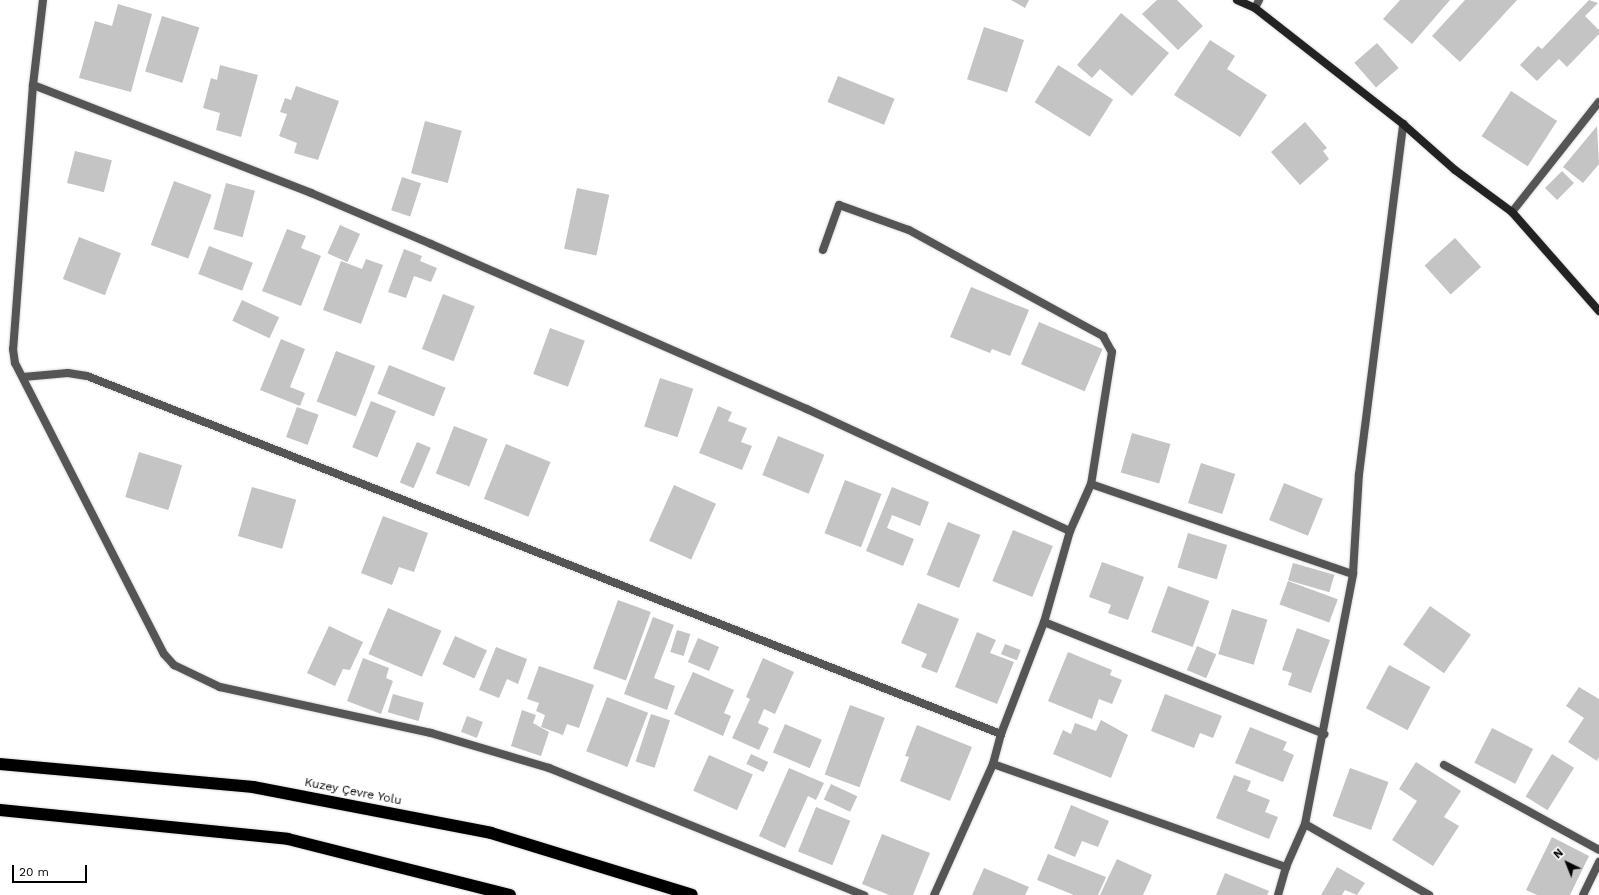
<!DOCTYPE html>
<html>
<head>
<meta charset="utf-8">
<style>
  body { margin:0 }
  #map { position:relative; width:1599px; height:895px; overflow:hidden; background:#fff; font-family:"Work Sans",sans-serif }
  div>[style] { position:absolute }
  .building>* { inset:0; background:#c4c4c4; transform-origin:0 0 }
  .roads { filter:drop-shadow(0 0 1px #dbdbdb) drop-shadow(0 0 1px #dbdbdb) }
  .street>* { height:8px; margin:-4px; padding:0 4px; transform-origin:4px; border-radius:4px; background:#555 }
  .secondary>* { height:8px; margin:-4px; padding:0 4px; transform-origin:4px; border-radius:4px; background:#222 }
  .highway>* { height:12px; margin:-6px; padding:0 6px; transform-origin:6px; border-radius:6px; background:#000 }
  span { translate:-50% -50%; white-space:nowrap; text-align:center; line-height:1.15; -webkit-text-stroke:4px #fff; paint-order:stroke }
  .street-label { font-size:12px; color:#000 }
  .north { position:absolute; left:1547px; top:843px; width:40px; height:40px; -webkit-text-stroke:3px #fff; paint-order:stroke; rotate:317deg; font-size:11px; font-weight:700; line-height:16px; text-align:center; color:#000 }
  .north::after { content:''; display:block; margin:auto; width:14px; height:18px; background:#000; clip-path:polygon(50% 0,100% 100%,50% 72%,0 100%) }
  .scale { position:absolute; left:12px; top:865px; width:75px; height:18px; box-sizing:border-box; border:2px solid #000; border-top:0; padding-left:5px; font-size:12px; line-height:14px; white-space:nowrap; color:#000; -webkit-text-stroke:3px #fff; paint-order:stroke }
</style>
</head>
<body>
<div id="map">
  <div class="building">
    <div style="clip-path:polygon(1011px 0,1029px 0,1025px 8px)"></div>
    <div style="clip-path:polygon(1157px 0,1177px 0,1203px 26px,1178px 50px,1142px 14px)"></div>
    <div style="clip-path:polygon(1400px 0,1450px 0,1412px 44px,1383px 19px)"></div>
    <div style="clip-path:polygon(1465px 0,1517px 0,1460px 62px,1432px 36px)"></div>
    <div style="clip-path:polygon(1589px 0,1598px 3px,1585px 16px,1599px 30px,1599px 34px,1567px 67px,1559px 59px,1537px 81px,1520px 65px,1538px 46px,1542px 49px)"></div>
    <div style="clip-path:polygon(118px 4px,152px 14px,131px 92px,79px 78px,95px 21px,112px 26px)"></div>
    <div style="clip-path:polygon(1121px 13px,1169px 53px,1132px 96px,1100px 69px,1092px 78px,1077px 65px)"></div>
    <div style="left:162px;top:16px;width:39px;height:58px;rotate:17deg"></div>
    <div style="left:984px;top:27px;width:42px;height:55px;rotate:18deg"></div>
    <div style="clip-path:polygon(1210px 40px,1235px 56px,1227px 69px,1267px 95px,1240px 137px,1174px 95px)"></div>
    <div style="left:1377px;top:43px;width:33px;height:30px;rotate:49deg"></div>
    <div style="clip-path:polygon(220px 65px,258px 75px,241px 137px,216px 130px,220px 113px,203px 108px,211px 78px,217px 80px)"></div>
    <div style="left:1058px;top:65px;width:65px;height:44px;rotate:32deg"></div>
    <div style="left:838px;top:76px;width:61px;height:28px;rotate:22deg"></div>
    <div style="clip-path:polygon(296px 86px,339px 101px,318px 160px,294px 153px,297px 143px,279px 136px,287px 114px,280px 112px,285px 98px,291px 100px)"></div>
    <div style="left:1511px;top:91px;width:55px;height:54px;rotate:33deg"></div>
    <div style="left:425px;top:121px;width:38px;height:54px;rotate:15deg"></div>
    <div style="clip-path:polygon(1305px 122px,1327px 148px,1323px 151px,1329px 159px,1300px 185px,1271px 152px)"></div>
    <div style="clip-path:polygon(1597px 126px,1599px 164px,1583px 183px,1563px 167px)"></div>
    <div style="left:75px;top:151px;width:38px;height:33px;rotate:14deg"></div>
    <div style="left:1562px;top:171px;width:17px;height:24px;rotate:45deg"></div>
    <div style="left:402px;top:177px;width:20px;height:35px;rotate:18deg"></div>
    <div style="left:174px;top:181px;width:40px;height:68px;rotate:20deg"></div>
    <div style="left:226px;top:183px;width:30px;height:48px;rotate:15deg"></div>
    <div style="left:577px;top:188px;width:33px;height:62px;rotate:12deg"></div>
    <div style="left:340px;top:225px;width:22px;height:31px;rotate:24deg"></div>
    <div style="clip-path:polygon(287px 229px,306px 236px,301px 248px,321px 256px,301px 306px,262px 291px)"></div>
    <div style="left:79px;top:237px;width:45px;height:45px;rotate:21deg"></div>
    <div style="left:1455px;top:238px;width:39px;height:41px;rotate:48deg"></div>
    <div style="left:209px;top:246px;width:47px;height:30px;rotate:21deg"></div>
    <div style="clip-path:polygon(404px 249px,422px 256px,420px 261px,437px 268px,431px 282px,414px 276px,406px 298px,388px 292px)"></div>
    <div style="clip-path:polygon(366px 259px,383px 265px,361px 324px,323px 310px,341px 261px,362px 269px)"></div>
    <div style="clip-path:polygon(971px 287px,1029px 310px,1010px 356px,992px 349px,990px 353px,950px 337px)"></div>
    <div style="left:443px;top:294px;width:34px;height:59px;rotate:21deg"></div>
    <div style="left:242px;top:300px;width:41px;height:23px;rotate:25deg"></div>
    <div style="left:1039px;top:322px;width:69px;height:46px;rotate:23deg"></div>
    <div style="left:550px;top:328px;width:37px;height:49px;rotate:20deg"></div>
    <div style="clip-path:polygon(281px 339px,305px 349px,290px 387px,305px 393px,300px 406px,260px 390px)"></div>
    <div style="left:336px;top:351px;width:42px;height:54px;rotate:21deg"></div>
    <div style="left:389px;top:365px;width:61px;height:31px;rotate:22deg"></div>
    <div style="left:660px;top:378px;width:35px;height:51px;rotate:18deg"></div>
    <div style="left:371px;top:401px;width:27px;height:50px;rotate:22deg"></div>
    <div style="clip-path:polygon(718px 406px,732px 412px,728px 421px,747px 428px,741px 442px,752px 446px,742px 470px,699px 453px)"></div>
    <div style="left:297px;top:407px;width:23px;height:32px;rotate:20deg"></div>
    <div style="left:454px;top:426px;width:36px;height:51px;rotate:21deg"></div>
    <div style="left:1132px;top:433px;width:40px;height:41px;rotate:16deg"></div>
    <div style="left:778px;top:436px;width:50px;height:42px;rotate:22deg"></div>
    <div style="left:417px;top:442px;width:15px;height:44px;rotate:23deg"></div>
    <div style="left:506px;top:444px;width:48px;height:59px;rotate:22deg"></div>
    <div style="left:139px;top:452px;width:45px;height:47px;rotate:17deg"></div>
    <div style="left:1201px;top:463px;width:36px;height:42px;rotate:18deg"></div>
    <div style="left:845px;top:480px;width:39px;height:57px;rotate:21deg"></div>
    <div style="left:1284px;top:483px;width:42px;height:40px;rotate:22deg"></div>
    <div style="left:674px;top:485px;width:46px;height:61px;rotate:24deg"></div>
    <div style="left:252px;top:487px;width:46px;height:51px;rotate:16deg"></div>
    <div style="clip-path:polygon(892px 487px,929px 502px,920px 526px,892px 515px,887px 528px,914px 539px,903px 566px,866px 551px)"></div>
    <div style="clip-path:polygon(383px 516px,428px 533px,414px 572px,399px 567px,392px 585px,361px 573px)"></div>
    <div style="left:948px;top:522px;width:35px;height:57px;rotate:22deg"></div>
    <div style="left:1013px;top:530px;width:43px;height:55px;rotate:22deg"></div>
    <div style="left:1188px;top:533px;width:41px;height:36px;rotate:17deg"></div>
    <div style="clip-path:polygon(1102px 562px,1144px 577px,1128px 620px,1108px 613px,1111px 605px,1089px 597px)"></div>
    <div style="left:1293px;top:563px;width:43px;height:18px;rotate:16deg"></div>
    <div style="left:1288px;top:581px;width:53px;height:25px;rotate:20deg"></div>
    <div style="left:1168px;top:586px;width:44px;height:49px;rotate:20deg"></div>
    <div style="left:618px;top:600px;width:35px;height:73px;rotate:20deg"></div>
    <div style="clip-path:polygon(918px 603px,959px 619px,937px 673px,921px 667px,927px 654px,901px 643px)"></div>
    <div style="left:1430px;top:606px;width:50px;height:47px;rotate:35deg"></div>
    <div style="left:388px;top:608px;width:58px;height:50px;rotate:23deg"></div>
    <div style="left:1232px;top:609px;width:37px;height:47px;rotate:17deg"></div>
    <div style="clip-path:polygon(653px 617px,674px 625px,654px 678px,675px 686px,667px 710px,624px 694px)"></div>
    <div style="clip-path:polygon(329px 626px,363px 642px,350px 670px,343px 669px,335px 686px,307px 673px)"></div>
    <div style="clip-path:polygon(1297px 628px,1330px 640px,1311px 693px,1288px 685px,1292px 673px,1282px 670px)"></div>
    <div style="left:677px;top:630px;width:14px;height:23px;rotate:17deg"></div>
    <div style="clip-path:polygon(977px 632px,996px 640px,990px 653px,1014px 662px,997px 704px,955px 687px)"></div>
    <div style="left:455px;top:636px;width:35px;height:31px;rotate:24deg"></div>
    <div style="left:698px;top:638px;width:23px;height:26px;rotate:23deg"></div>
    <div style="left:1005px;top:644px;width:17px;height:11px;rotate:21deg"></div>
    <div style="left:1197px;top:646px;width:21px;height:26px;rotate:23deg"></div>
    <div style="clip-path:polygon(496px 647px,527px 659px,518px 684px,507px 679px,499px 698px,479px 690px)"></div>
    <div style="clip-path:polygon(1068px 652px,1112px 670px,1110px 675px,1122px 680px,1112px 704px,1099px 699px,1092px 719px,1048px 701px)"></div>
    <div style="clip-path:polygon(363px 658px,389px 668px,386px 678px,393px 681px,381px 714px,347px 701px)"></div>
    <div style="clip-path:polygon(763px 658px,794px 672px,775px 714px,764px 709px,758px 723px,769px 728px,759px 750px,732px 738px,750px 699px,746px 697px)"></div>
    <div style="left:1389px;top:665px;width:47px;height:49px;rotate:28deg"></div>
    <div style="clip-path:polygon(539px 666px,594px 685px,579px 728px,567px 724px,563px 735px,541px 727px,545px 715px,536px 711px,539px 703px,527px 699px)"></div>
    <div style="clip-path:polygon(693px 672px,734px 690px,724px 713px,731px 716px,723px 736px,674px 714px)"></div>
    <div style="clip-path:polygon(1579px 687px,1599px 699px,1599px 757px,1597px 761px,1568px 742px,1584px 718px,1566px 706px)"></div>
    <div style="left:393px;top:694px;width:32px;height:19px;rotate:16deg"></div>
    <div style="clip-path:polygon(1165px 694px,1222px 716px,1213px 738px,1200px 733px,1194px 748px,1151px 731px)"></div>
    <div style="left:607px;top:697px;width:44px;height:58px;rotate:21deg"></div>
    <div style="left:850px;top:705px;width:37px;height:74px;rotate:20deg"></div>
    <div style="clip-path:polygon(522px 710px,536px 715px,533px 723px,549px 732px,541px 756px,511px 746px)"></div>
    <div style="left:651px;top:714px;width:20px;height:50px;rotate:18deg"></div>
    <div style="left:467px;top:716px;width:17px;height:17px;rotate:21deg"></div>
    <div style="clip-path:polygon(1101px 720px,1128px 735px,1111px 778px,1053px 754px,1063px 730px,1071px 734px,1075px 723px,1096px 731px)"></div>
    <div style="left:785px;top:724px;width:40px;height:31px;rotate:23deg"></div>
    <div style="clip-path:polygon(917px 725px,972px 747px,950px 801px,900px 781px,909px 757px,905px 756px)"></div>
    <div style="clip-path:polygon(1250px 727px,1287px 742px,1283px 750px,1294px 755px,1283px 782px,1235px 763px)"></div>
    <div style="left:1492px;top:728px;width:46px;height:39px;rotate:27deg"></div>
    <div style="left:751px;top:754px;width:19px;height:11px;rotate:25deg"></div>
    <div style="left:1552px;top:754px;width:26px;height:50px;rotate:32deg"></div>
    <div style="left:709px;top:755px;width:48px;height:39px;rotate:24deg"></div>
    <div style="clip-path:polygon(1416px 762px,1461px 791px,1444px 817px,1459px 826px,1433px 866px,1392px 840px,1417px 801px,1399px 789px)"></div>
    <div style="clip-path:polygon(789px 768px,824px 783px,816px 800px,808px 796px,785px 848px,759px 836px)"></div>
    <div style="left:1350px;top:768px;width:41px;height:51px;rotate:20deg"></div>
    <div style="clip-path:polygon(1234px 775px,1251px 781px,1247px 791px,1270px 800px,1265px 812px,1278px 817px,1269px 839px,1216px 818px)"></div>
    <div style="left:831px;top:784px;width:29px;height:17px;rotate:25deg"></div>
    <div style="clip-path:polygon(1071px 805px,1109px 821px,1098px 847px,1082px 841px,1075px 857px,1054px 848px)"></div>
    <div style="left:816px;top:807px;width:37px;height:48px;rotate:22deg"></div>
    <div style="clip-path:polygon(882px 834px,930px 853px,913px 895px,889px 895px,862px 884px)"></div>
    <div style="clip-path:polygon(1552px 837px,1589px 856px,1570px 895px,1537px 895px,1526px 890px)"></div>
    <div style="clip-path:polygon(1048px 854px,1106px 877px,1098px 895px,1074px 895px,1037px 880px)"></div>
    <div style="clip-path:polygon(1117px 859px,1152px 875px,1143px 895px,1100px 895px)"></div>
    <div style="clip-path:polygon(1337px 867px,1365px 883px,1357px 895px,1345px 890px,1342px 895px,1321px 895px)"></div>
    <div style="clip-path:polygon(984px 868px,1029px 887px,1025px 895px,972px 895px)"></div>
    <div style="clip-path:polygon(1225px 873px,1269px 891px,1267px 895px,1216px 895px)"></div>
  </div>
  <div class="roads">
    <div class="street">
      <div style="left:43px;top:0;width:86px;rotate:96.7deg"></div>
      <div style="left:33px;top:85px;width:265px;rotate:94.3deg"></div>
      <div style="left:13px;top:349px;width:14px;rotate:82deg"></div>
      <div style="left:15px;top:363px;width:327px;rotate:62.9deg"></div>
      <div style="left:164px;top:654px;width:15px;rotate:48deg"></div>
      <div style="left:174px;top:665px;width:51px;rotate:25.6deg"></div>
      <div style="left:220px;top:687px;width:216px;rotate:12.3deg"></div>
      <div style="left:431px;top:733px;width:123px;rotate:16.5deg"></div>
      <div style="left:549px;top:768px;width:340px;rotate:22deg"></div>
      <div style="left:1255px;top:8px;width:9px;rotate:-63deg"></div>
      <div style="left:33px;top:85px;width:298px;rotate:21.2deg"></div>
      <div style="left:311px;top:193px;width:130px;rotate:23deg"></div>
      <div style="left:431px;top:244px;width:411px;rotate:23.7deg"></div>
      <div style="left:807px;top:409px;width:290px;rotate:24.9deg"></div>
      <div style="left:1512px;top:212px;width:140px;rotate:-51.7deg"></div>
      <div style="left:823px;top:250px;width:48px;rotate:-70.4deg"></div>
      <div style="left:839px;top:205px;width:74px;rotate:19.7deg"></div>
      <div style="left:909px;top:230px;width:68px;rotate:28.8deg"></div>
      <div style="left:969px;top:263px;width:153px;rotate:28.6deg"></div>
      <div style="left:1103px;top:336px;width:18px;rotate:61deg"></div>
      <div style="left:1112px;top:352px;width:134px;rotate:99deg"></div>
      <div style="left:1091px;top:484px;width:51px;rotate:114.1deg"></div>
      <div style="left:1070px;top:531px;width:95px;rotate:105.9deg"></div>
      <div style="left:1044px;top:622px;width:120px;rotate:111deg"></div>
      <div style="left:1001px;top:734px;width:31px;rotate:105deg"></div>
      <div style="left:993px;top:764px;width:144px;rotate:114.2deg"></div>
      <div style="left:23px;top:377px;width:45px;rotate:-5.1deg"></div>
      <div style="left:68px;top:373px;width:19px;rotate:9deg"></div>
      <div style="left:87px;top:376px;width:982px;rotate:21.39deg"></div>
      <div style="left:1091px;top:484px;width:277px;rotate:19deg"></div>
      <div style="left:1044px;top:622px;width:302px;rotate:21.8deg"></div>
      <div style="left:993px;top:764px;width:311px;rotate:19.4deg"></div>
      <div style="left:1444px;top:765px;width:177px;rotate:28.7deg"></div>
      <div style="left:1305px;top:824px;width:143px;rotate:29.8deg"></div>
      <div style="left:1278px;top:895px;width:29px;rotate:-74deg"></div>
      <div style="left:1286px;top:867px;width:47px;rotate:-66.2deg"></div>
      <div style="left:1305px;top:824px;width:255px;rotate:-79.1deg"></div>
      <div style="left:1353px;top:574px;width:100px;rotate:-86.6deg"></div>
      <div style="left:1359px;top:474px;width:353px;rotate:-82.8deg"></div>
      <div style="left:1583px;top:895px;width:37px;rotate:-64deg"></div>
    </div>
    <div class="secondary">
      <div style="left:1237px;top:0;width:20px;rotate:24deg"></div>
      <div style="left:1255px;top:8px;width:188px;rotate:38.1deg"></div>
      <div style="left:1403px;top:124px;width:69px;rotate:41.5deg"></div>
      <div style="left:1455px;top:170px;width:71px;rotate:36.4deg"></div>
      <div style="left:1512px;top:212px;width:132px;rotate:48.7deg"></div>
    </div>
    <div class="highway">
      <div style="left:0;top:764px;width:254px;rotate:5.2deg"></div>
      <div style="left:253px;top:787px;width:242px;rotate:10.9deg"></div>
      <div style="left:491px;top:833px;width:210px;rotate:17.1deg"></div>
      <div style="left:0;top:810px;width:289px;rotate:5.7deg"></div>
      <div style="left:288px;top:839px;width:229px;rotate:14.2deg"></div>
    </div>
  </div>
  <div class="street-label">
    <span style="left:353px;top:792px;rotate:11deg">Kuzey Çevre Yolu</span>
  </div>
  <div class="north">N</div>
  <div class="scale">20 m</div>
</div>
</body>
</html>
